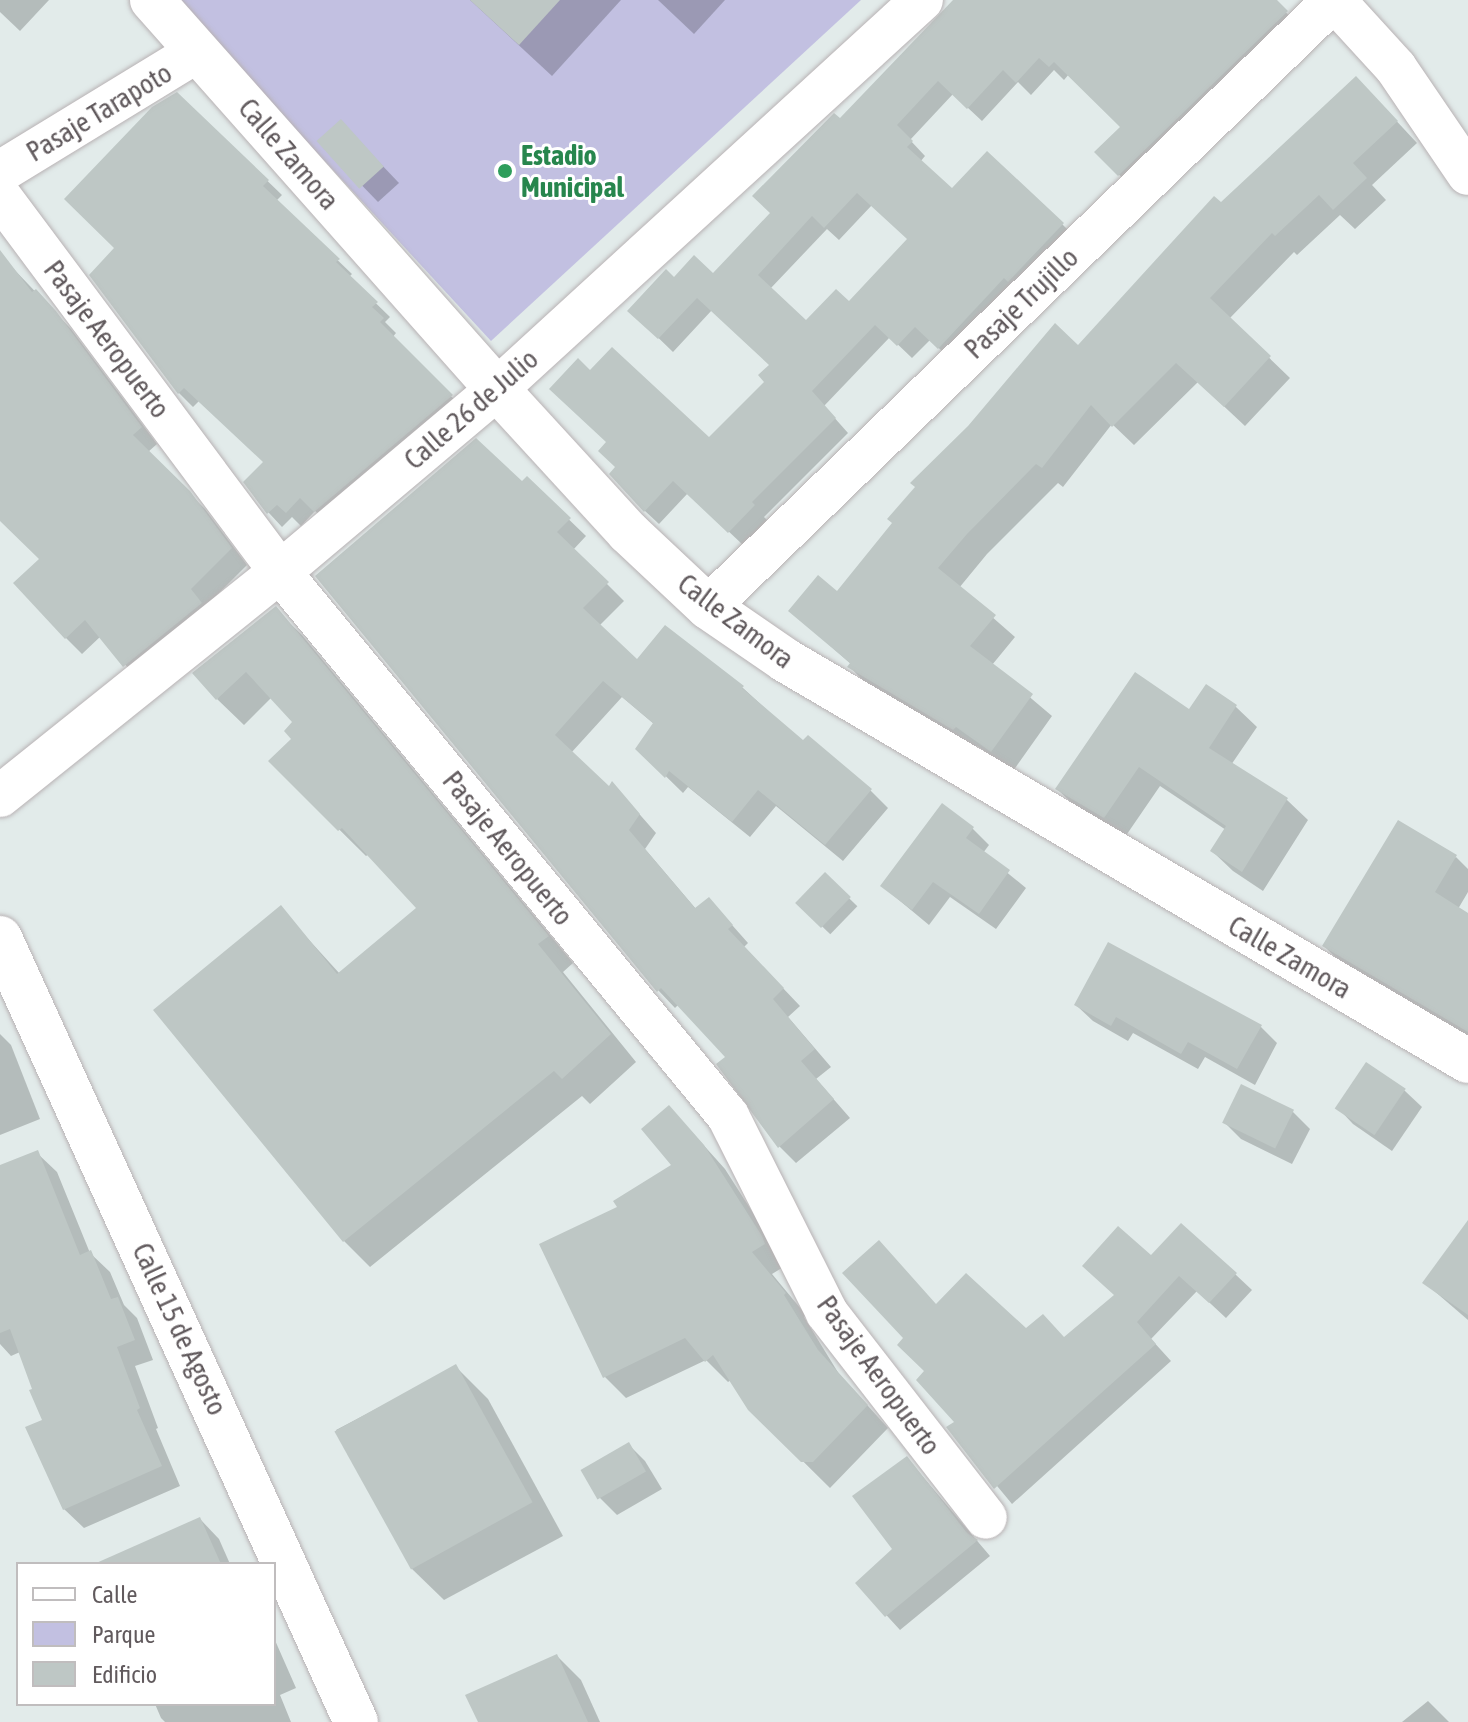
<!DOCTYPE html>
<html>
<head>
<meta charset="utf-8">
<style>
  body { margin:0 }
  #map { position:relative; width:1468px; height:1722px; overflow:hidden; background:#e2ebea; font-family:"Asap Condensed",sans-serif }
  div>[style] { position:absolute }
  .green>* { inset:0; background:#c2c0e1 }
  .shadow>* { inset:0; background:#0003; transform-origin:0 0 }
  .building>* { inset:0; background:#bec7c5; transform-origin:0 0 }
  .roads { filter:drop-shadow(0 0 2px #b8b2b4) drop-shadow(0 0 2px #b8b2b4) }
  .minor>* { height:42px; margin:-21px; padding:0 21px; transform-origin:21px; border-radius:21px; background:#fff }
  .tertiary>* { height:44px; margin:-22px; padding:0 22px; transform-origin:22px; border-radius:22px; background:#fff }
  .dots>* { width:22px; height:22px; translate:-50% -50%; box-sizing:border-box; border:4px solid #fff; border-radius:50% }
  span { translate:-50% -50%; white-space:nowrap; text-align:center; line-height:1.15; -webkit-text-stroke:6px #fff; paint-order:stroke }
  .street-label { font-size:28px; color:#615a5d }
  .leisure-label { font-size:28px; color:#27864d; font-weight:700 }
  .left { translate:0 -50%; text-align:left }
  .legend { position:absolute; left:16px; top:1562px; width:260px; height:144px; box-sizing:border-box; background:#fff; border:2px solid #c0bdbe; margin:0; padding:10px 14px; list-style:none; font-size:24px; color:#615a5d }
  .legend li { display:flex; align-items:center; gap:16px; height:40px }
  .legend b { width:40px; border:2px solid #c0bdbe }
</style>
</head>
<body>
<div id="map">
  <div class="green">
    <div style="clip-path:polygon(176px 0,861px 0,491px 341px)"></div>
  </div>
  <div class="shadow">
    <div style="clip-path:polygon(0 0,49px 0,20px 31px,0 12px)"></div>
    <div style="clip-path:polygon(470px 0,621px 0,552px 76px)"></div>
    <div style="clip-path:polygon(658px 0,725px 0,694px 34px)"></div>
    <div style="clip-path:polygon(evenodd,955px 0,1274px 0,1300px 27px,1133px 189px,1097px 152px,1123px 127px,1069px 74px,1064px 80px,1054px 70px,1031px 95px,1018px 82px,982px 121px,953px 94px,910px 140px,925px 156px,920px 162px,952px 191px,1062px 224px,1076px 238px,953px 361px,930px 340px,912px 358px,890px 337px,824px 406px,848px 433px,764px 517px,767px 520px,743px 545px,688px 493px,659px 524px,645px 511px,617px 468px,591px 373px,709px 440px,767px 383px,772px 366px,712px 310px,673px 352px,644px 324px,674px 279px,714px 276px,772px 213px,755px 196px,834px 116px,840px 121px,955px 0,872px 205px,909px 239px,849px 304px,807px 323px,770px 289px,827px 229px,839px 240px,872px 205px)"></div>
    <div style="clip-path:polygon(177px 94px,282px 195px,276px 201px,352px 274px,349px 277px,390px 317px,385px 322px,396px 333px,392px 338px,465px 410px,330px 524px,315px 511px,301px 526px,292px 517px,282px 527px,269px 513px,246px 483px,265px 462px,199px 401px,193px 407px,179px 393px,91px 275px,117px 248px)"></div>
    <div style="clip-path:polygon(1376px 99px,1417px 143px,1372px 185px,1386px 200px,1355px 229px,1340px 215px,1297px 255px,1294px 252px,1229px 319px,1290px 378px,1245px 426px,1198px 382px,1134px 445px,1112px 424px,1063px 487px,1058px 483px,987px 554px,959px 588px,1015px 637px,992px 665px,1052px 716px,1013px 771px,977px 746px,975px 749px,870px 688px,850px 667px,852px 665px,791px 611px,837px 593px,1221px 205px)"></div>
    <div style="clip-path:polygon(357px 139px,399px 183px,378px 202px,320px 142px)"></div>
    <div style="clip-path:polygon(7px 262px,71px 329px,157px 444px,148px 452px,205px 509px,247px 565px,206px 606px,140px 682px,101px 636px,82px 654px,66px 638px,42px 560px,0 519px,0 268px)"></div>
    <div style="clip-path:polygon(527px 479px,586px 536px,573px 550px,624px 601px,599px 626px,637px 661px,665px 628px,743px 688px,803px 743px,870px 790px,888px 808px,843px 861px,776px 806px,750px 837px,688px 787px,683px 793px,637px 748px,654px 724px,622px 697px,571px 753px,609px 789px,613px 784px,656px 833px,645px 849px,696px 909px,709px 899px,748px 943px,744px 947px,800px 1006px,788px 1017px,831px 1067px,816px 1079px,850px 1118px,796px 1163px,779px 1146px,728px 1057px,679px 1004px,675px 1008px,658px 990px,318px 577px,522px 484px)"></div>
    <div style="clip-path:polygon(275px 609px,302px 635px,573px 963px,563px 972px,636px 1062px,590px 1104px,582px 1096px,370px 1267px,344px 1241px,280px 908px,340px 974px,419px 908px,369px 854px,366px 856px,270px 761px,294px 739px,295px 723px,272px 697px,244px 725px,217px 699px)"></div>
    <div style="clip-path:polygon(1206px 686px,1236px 707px,1257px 727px,1231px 765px,1287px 800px,1308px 820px,1263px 891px,1233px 871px,1212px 851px,1226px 830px,1160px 786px,1125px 837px,1078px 809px,1057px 789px,1189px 712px)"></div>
    <div style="clip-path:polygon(942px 806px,973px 829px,989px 845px,983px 853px,1026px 888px,996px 929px,950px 897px,929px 925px,882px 886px)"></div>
    <div style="clip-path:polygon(1456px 857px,1468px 869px,1468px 892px,1458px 909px,1468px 915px,1468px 1039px,1345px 967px,1324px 946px)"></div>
    <div style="left:825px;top:875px;width:45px;height:39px;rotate:44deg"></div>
    <div style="clip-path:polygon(1076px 1005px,1261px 1027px,1277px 1043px,1255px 1085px,1205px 1057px,1198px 1069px,1133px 1033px,1128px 1041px,1093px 1021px)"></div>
    <div style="clip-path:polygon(0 1034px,11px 1045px,40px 1119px,0 1135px)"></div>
    <div style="clip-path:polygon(1366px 1064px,1405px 1091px,1422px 1107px,1392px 1151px,1353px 1124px,1337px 1107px)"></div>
    <div style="clip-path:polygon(1293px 1112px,1310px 1129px,1292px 1164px,1241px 1139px,1224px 1122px)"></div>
    <div style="clip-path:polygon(690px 1130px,725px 1169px,783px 1260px,785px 1266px,772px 1274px,806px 1315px,804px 1317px,839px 1374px,888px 1428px,830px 1488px,750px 1409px,731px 1380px,728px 1382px,706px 1360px,626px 1398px,605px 1377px,620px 1208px,674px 1166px)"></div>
    <div style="clip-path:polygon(37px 1153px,57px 1172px,90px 1253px,110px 1272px,124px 1305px,137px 1318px,153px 1360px,135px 1366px,158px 1428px,156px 1429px,180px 1486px,84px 1528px,64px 1509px,44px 1421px,20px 1352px,11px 1356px,0 1344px,0 1167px)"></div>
    <div style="clip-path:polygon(1468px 1223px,1468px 1320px,1425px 1283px)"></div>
    <div style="clip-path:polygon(1151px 1258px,1235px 1274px,1252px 1290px,1226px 1318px,1197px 1291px,1151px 1339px,1171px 1361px,1012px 1504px,949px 1428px,957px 1422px,926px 1371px,937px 1306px,1065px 1339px,1116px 1296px)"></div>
    <div style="clip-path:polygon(456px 1367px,488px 1399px,563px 1536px,444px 1600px,411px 1568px,336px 1430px)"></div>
    <div style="clip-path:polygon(629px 1445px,645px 1461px,662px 1489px,617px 1515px,600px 1498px,584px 1470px)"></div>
    <div style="clip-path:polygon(907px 1458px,990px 1556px,900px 1630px,857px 1583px,895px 1550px)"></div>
    <div style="clip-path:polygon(200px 1519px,219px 1539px,230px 1564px,113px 1564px)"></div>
    <div style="clip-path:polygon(274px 1638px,296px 1688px,280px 1695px,291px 1722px,165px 1722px,161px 1718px,155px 1704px,274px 1704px)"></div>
    <div style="clip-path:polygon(557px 1656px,581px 1680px,600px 1722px,480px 1722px)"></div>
    <div style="clip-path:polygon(1428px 1701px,1449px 1722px,1402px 1722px)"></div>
  </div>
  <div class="building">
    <div style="clip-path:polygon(470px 0,560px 0,519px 45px)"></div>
    <div style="clip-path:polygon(evenodd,953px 0,1277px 0,1288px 11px,1118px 176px,1094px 152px,1120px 127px,1054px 62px,1049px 67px,1039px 58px,1016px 83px,1003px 70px,967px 109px,938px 81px,897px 125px,913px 141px,907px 147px,952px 188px,987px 151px,1064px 223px,1008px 282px,1004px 278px,938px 349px,915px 327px,897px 346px,875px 325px,812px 391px,836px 418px,752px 502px,755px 505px,728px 533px,673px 481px,644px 512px,609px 474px,615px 467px,598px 451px,606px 442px,549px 389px,578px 358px,590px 370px,612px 347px,709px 437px,764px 382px,758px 375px,769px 365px,697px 298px,658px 339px,627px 311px,666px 269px,674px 277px,694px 255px,713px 273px,770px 213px,752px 196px,834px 113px,840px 118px,953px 0,857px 193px,907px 239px,849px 301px,836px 289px,806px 320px,758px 275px,812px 216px,824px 228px,857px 193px)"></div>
    <div style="clip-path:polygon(1356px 76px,1398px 121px,1353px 163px,1367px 178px,1333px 210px,1319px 195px,1275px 236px,1272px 233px,1210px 298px,1271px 356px,1224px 407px,1176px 363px,1112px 427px,1091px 405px,1042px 468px,1036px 464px,967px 534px,938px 568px,996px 615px,970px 646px,1033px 694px,991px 752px,956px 727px,953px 730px,847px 667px,850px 663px,788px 611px,818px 575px,837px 591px,892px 523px,887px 519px,915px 487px,910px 483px,968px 426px,1055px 323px,1078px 345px,1214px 196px,1221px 202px)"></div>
    <div style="clip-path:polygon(177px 92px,269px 180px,263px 186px,340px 259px,336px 262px,378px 302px,372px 307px,384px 318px,380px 322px,453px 395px,314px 512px,300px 498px,286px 513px,277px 505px,267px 514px,243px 482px,263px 462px,184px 388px,178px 394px,89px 275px,114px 248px,64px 199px,152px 107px)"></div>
    <div style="left:341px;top:119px;width:64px;height:33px;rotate:48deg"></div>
    <div style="clip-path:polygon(0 250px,32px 292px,36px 289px,56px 311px,142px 427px,133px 435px,190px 491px,232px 548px,191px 589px,202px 603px,123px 667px,85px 620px,65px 639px,13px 583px,39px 559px,0 521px)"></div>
    <div style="clip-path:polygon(476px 438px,522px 481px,527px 476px,571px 518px,557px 532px,609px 582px,583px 608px,637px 659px,665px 625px,744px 686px,742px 688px,803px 740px,808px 735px,872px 789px,825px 845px,758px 790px,732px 822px,669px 771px,665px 778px,635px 749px,653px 723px,603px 681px,555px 735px,609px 786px,612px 781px,640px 814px,629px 830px,695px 908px,709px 897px,733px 925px,728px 929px,784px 988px,773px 999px,815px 1049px,801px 1061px,834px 1099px,778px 1148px,716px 1064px,725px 1057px,661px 988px,657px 992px,315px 576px)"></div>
    <div style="clip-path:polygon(276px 606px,549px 936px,538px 944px,611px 1034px,562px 1079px,554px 1071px,343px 1242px,153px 1010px,281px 905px,337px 974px,416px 908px,342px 828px,338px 831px,268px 761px,291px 739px,284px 731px,292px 722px,246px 672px,216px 700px,192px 673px)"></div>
    <div style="clip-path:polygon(1135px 672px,1189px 709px,1206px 684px,1237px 705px,1209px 748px,1288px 798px,1242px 872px,1210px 851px,1226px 826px,1139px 767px,1104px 818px,1055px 789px)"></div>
    <div style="clip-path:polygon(942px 803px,974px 827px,966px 838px,1010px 870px,979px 914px,933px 882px,912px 910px,880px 886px)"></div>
    <div style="clip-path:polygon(1398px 820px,1457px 855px,1435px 892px,1468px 913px,1468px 1032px,1322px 946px)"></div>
    <div style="left:825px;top:872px;width:36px;height:43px;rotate:44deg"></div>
    <div style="clip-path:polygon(1108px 942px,1262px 1025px,1237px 1069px,1188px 1042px,1181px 1054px,1116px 1017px,1111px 1026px,1074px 1005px)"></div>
    <div style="left:1366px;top:1062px;width:48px;height:56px;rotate:34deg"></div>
    <div style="left:1241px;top:1084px;width:59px;height:43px;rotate:26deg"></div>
    <div style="clip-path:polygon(669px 1105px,704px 1145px,762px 1236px,765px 1244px,752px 1252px,786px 1293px,784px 1295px,818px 1350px,868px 1405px,813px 1462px,801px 1462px,748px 1410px,713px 1355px,705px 1362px,685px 1338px,603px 1378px,539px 1244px,617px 1207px,613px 1201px,671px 1165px,641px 1129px)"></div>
    <div style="clip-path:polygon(38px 1150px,80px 1255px,91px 1250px,111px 1299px,118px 1297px,135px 1340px,117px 1347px,140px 1408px,137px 1410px,162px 1466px,63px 1510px,25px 1427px,42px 1420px,29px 1390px,32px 1389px,10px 1329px,0 1333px,0 1165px)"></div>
    <div style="clip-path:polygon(1468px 1220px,1468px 1315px,1422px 1283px)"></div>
    <div style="clip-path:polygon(1181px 1223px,1237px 1273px,1209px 1303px,1179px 1276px,1137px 1322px,1156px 1344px,994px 1489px,946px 1427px,954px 1422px,916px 1380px,924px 1371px,897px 1345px,903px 1338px,842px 1273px,879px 1240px,936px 1304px,966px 1273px,1026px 1328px,1043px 1314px,1064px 1337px,1114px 1295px,1082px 1266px,1118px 1226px,1151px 1255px)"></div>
    <div style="left:456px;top:1364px;width:158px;height:139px;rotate:61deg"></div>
    <div style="left:629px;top:1442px;width:34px;height:56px;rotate:60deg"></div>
    <div style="clip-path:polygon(907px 1456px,967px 1533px,978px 1540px,885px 1617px,855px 1583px,892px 1549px,852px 1496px)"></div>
    <div style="clip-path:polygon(200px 1517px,221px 1564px,94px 1564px)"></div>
    <div style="clip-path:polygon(557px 1654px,588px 1722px,478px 1722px,465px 1695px)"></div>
  </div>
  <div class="roads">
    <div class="minor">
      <div style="left:1334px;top:0;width:92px;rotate:47.6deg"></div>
      <div style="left:1396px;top:68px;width:128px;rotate:55.8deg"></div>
      <div style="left:0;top:172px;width:232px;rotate:-31.4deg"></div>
      <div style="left:0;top:196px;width:469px;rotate:53.3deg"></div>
      <div style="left:280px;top:572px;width:705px;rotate:50.53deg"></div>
      <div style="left:728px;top:1116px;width:220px;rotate:63.3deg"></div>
      <div style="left:827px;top:1313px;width:259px;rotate:52.2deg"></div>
      <div style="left:708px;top:607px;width:872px;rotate:-44.12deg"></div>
      <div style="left:0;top:796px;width:359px;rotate:-38.7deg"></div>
      <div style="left:280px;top:572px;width:284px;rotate:-40.1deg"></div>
      <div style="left:497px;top:389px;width:576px;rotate:-42.47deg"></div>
    </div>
    <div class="tertiary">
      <div style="left:152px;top:0;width:520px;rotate:48.43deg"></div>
      <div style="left:497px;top:389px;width:194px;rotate:47.5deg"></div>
      <div style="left:628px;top:532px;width:110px;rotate:43.2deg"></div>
      <div style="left:708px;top:607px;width:93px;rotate:34.5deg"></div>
      <div style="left:785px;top:660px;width:792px;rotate:30.42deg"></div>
      <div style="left:0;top:938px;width:861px;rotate:65.58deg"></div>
    </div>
  </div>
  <div class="dots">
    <div style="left:505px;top:171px;background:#2e9e5b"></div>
  </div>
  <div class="street-label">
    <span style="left:99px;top:112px;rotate:-31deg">Pasaje Tarapoto</span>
    <span style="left:289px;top:154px;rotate:49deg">Calle Zamora</span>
    <span style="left:1021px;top:303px;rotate:-44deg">Pasaje Trujillo</span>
    <span style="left:107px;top:339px;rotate:53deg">Pasaje Aeropuerto</span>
    <span style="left:471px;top:409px;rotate:-41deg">Calle 26 de Julio</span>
    <span style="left:736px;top:621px;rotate:37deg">Calle Zamora</span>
    <span style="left:508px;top:848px;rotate:51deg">Pasaje Aeropuerto</span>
    <span style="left:1290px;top:957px;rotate:30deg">Calle Zamora</span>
    <span style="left:180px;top:1329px;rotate:65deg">Calle 15 de Agosto</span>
    <span style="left:879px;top:1375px;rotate:54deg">Pasaje Aeropuerto</span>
  </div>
  <div class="leisure-label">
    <span class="left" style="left:521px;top:171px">Estadio<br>Municipal</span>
  </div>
  <ul class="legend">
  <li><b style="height:10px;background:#fff"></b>Calle</li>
  <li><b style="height:22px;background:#c2c0e1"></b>Parque</li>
  <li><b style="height:22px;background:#bec7c5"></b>Edificio</li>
  </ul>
</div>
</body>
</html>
